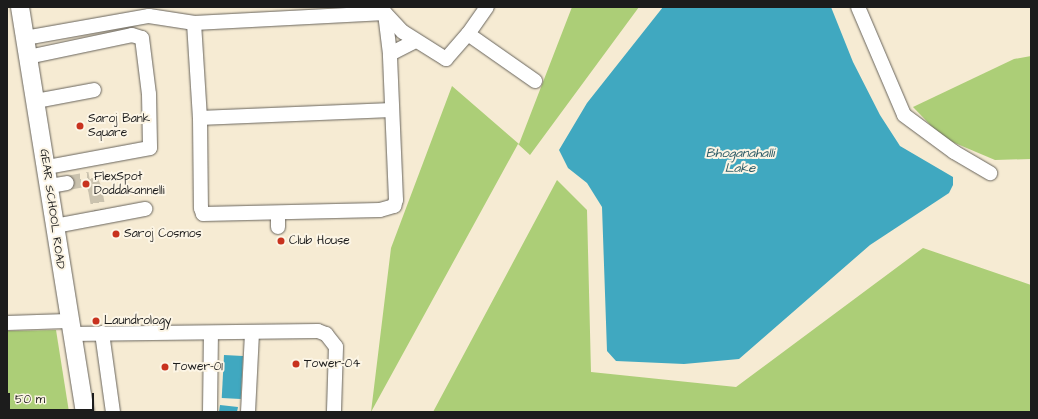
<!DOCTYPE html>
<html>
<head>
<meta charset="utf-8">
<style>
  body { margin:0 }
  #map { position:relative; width:1038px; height:419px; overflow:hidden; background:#f6ebd3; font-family:"Architects Daughter",sans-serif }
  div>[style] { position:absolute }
  .green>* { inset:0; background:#acce77 }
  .water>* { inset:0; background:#40a8c0; transform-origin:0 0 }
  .minor-tunnel>* { height:14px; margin-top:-7px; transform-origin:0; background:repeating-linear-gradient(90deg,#cac2ae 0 14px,transparent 0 21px) }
  .roads { filter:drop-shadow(0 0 1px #68645c) drop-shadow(0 0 1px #68645c) }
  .minor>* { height:14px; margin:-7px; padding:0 7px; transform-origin:7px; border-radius:7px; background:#fff }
  .major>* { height:18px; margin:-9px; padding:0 9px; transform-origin:9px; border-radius:9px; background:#fff }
  .dots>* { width:11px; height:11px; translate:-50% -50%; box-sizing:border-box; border:2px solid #fcf5e5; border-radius:50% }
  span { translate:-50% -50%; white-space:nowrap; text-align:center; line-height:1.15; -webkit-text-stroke:4px #fcf5e5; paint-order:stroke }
  .poi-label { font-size:12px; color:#1c1c1c }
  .left { translate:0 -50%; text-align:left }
  .street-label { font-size:12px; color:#1c1c1c }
  .water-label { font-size:13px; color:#2c5b66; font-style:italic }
  .frame { position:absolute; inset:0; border:8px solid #1c1c1c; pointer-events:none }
  .scale { position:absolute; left:8px; top:393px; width:86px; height:18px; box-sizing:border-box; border:2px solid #1c1c1c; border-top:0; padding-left:5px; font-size:12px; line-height:14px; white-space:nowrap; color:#1c1c1c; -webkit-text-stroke:3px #fcf5e5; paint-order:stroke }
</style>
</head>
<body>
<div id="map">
  <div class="green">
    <div style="clip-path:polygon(572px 7px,639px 7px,530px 155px,518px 144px,371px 412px,391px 248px,452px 86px,519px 144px)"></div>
    <div style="clip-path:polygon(1031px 56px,1031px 159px,995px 160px,943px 138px,913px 107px,1014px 59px)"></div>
    <div style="clip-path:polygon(557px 180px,587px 210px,591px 372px,736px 387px,923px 248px,1031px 285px,1031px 412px,433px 412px)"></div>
    <div style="clip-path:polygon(56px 330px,69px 412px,7px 412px,7px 331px)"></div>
  </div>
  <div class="water">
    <div style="clip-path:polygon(663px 7px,831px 7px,853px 62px,880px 115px,900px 146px,953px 177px,953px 185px,949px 193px,870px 245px,739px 359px,684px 364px,616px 361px,607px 351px,602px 207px,587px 183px,568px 168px,559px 150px,587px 103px)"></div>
    <div style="left:224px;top:355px;width:19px;height:43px;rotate:3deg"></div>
    <div style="clip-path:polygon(220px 405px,238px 407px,237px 412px,219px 412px)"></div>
  </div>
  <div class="minor-tunnel">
    <div style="left:67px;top:183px;width:23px;rotate:-10deg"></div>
    <div style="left:90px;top:179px;width:11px;rotate:63deg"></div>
    <div style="left:95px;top:189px;width:29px;rotate:80deg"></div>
  </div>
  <div class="roads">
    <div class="minor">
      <div style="left:858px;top:7px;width:117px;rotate:66.9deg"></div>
      <div style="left:904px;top:115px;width:62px;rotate:36.5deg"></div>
      <div style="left:954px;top:152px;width:42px;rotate:30.3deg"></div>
      <div style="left:385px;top:13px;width:26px;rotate:47deg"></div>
      <div style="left:403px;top:32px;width:51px;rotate:32.1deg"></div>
      <div style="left:446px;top:59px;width:33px;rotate:-49deg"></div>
      <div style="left:468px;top:34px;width:33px;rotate:-55deg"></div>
      <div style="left:468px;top:34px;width:82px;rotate:35deg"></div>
      <div style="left:25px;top:38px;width:126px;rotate:-10.1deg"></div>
      <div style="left:149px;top:16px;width:46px;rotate:8.8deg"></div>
      <div style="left:194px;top:23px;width:95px;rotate:86.4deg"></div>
      <div style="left:200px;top:118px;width:90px;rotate:89.4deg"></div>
      <div style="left:201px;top:208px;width:6px;rotate:72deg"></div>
      <div style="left:203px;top:214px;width:177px;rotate:-1.3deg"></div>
      <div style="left:380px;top:210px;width:15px;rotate:-16deg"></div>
      <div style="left:394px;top:206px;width:6px;rotate:-72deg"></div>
      <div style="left:396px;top:200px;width:146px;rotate:-92.4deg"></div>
      <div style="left:390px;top:54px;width:41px;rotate:-97deg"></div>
      <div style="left:385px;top:13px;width:191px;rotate:177deg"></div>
      <div style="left:390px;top:54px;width:28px;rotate:-27deg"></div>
      <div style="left:28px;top:57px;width:106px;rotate:-11.9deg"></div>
      <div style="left:132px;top:35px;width:10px;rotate:17deg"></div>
      <div style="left:142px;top:38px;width:56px;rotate:82.9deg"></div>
      <div style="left:149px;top:94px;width:54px;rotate:88.9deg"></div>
      <div style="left:150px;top:148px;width:105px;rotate:169.5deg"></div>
      <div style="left:36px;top:101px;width:59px;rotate:-10.7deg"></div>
      <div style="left:200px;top:118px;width:191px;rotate:-2.4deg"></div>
      <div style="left:50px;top:186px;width:17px;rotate:-10deg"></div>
      <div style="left:278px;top:213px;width:14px;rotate:90deg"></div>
      <div style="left:55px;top:226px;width:92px;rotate:-10.7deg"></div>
      <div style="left:7px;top:323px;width:61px;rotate:-1.9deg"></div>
      <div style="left:102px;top:333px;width:80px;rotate:82.1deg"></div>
      <div style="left:71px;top:334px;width:247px;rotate:-0.7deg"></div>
      <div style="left:318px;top:331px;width:9px;rotate:21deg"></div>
      <div style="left:326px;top:334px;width:16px;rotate:52deg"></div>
      <div style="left:336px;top:347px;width:65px;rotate:91.8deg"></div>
      <div style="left:210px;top:412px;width:79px;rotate:-89.3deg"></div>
      <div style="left:248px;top:412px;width:80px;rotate:-87.1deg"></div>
    </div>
    <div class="major">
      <div style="left:20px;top:7px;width:410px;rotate:80.9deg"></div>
    </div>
  </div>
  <div class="dots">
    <div style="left:80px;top:126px;background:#c8321e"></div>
    <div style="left:86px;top:184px;background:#c8321e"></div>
    <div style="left:116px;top:234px;background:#c8321e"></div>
    <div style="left:281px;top:241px;background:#c8321e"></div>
    <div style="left:96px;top:321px;background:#c8321e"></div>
    <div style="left:296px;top:364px;background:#c8321e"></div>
    <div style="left:165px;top:367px;background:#c8321e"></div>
  </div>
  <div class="poi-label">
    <span class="left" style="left:88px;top:126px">Saroj Bank<br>Square</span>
    <span class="left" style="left:94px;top:184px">FlexSpot<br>Doddakannelli</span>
    <span class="left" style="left:124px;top:234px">Saroj Cosmos</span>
    <span class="left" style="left:289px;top:241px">Club House</span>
    <span class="left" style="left:104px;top:321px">Laundrology</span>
    <span class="left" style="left:304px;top:364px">Tower-04</span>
    <span class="left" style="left:173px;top:367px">Tower-01</span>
  </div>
  <div class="street-label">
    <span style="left:52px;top:209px;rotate:82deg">GEAR SCHOOL ROAD</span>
  </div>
  <div class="water-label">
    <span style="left:740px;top:161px">Bhoganahalli<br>Lake</span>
  </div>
  <div class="frame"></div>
  <div class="scale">50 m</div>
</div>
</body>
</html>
